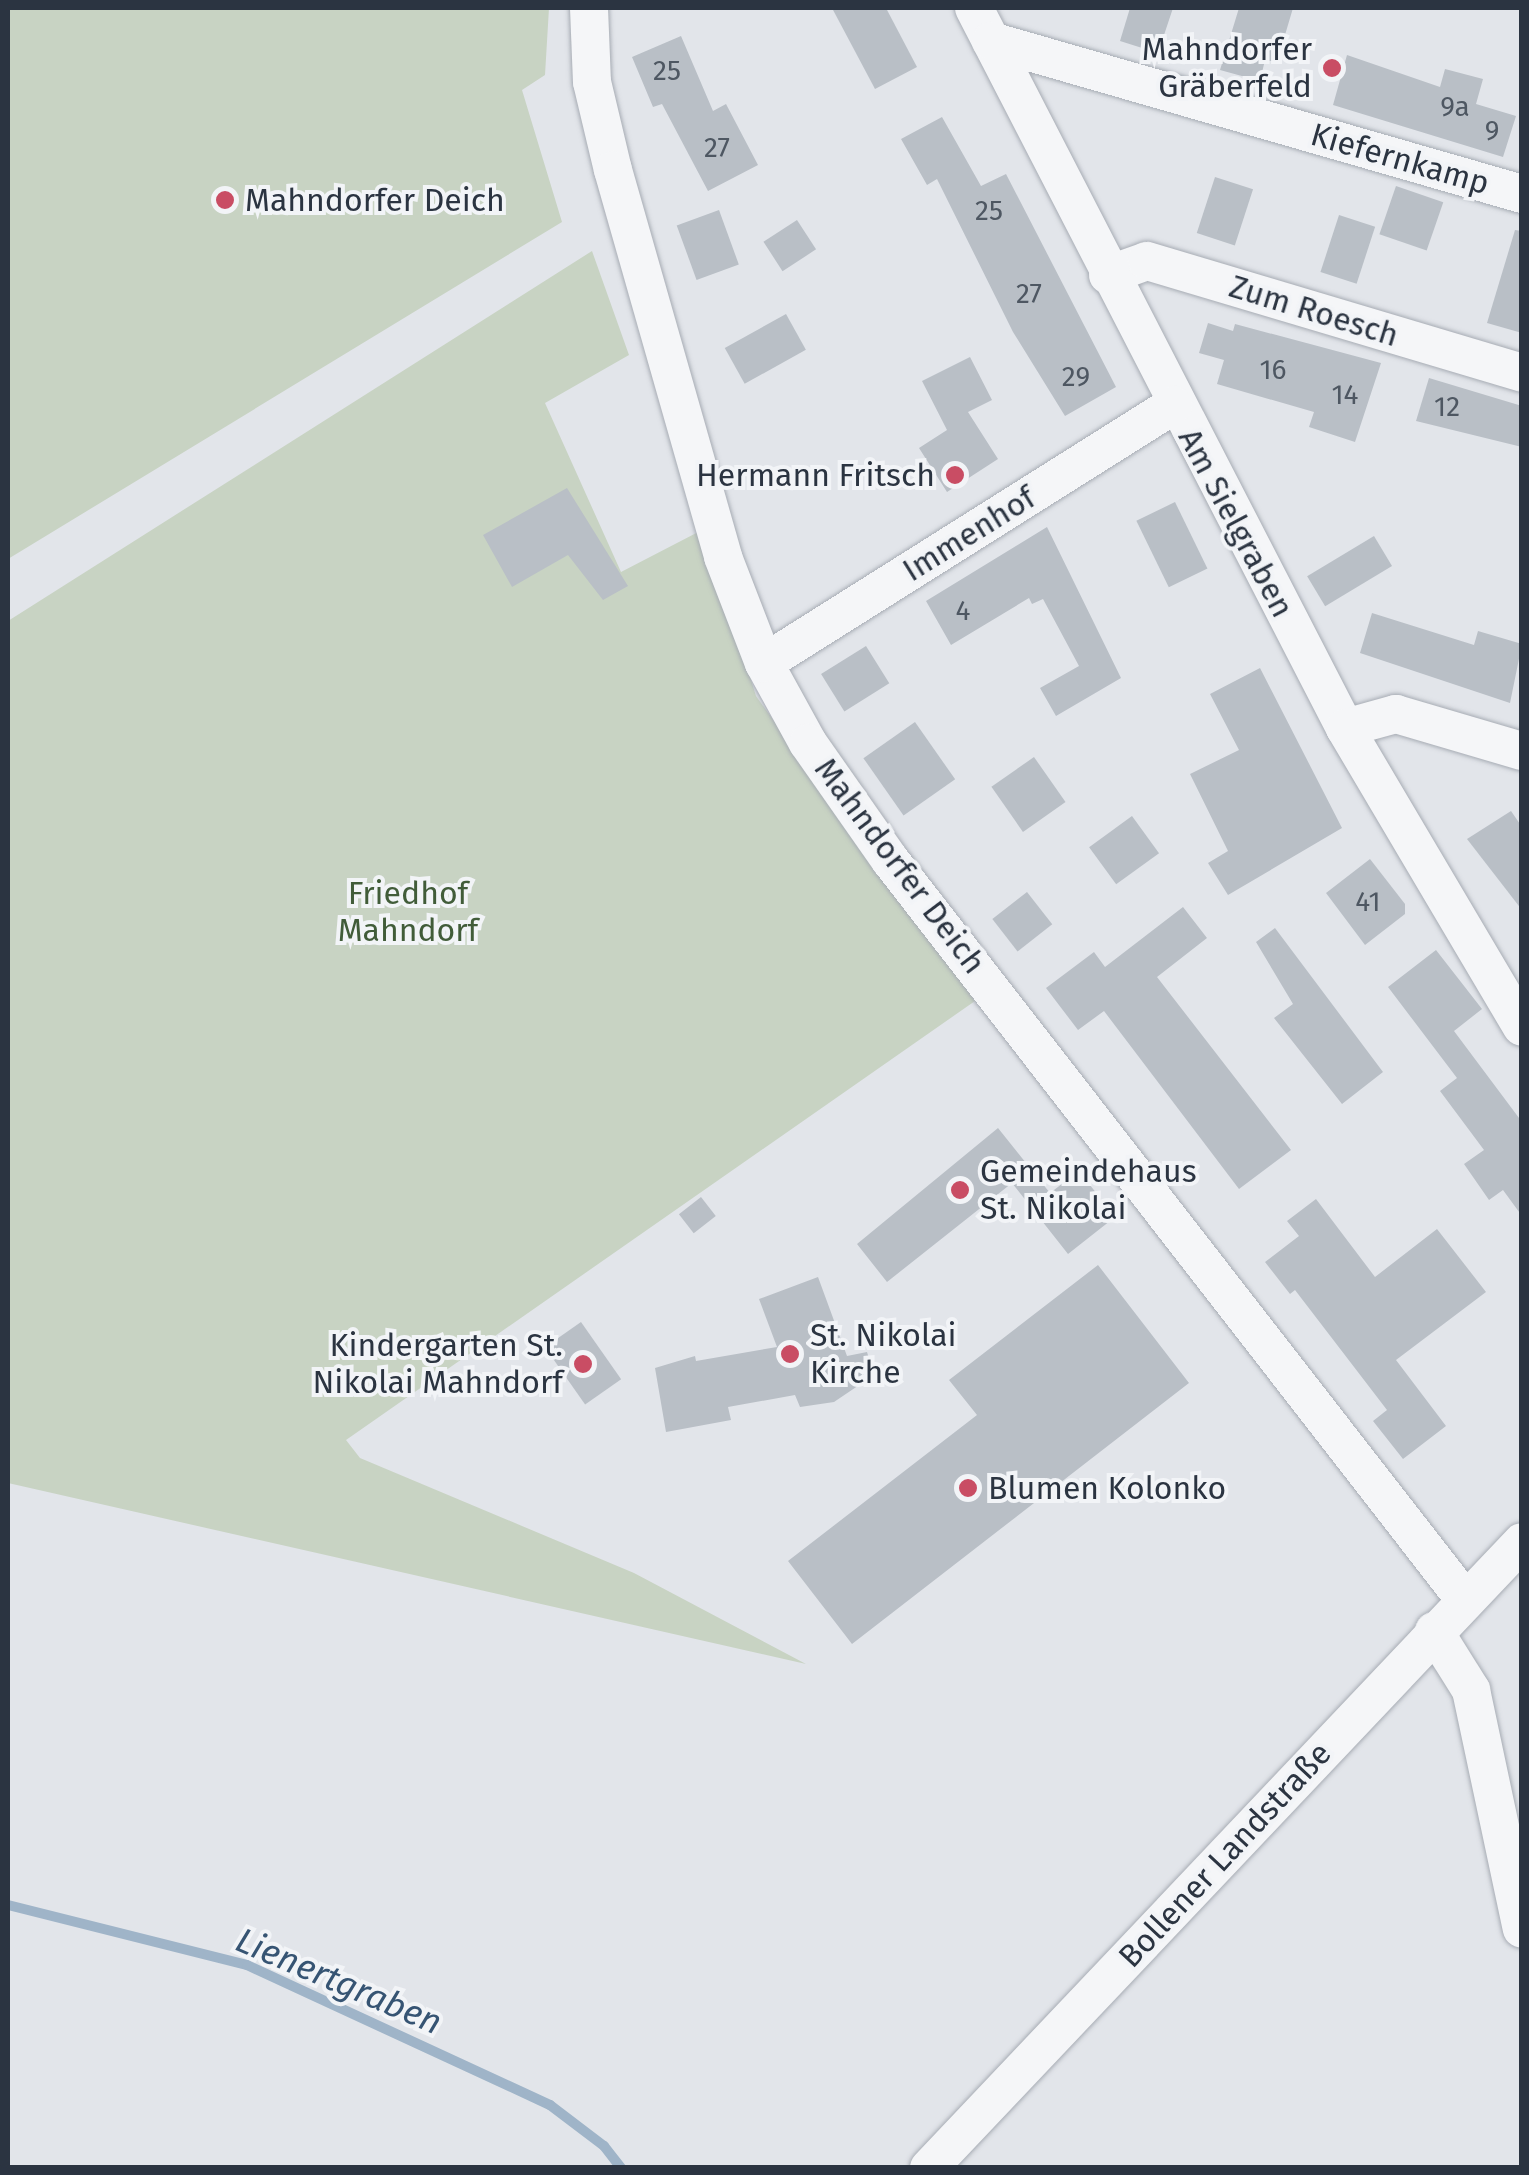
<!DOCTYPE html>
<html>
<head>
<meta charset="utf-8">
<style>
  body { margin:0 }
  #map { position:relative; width:1529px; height:2175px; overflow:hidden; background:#e2e5ea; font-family:"Fira Sans",sans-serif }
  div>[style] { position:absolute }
  .green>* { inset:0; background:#c8d3c3 }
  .stream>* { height:10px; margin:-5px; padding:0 5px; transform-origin:5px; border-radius:5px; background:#9fb4c8 }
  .building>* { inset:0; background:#b9bfc6; transform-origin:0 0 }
  .roads { filter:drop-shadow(0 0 2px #a7acb4) drop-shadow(0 0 2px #a7acb4) }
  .minor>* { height:38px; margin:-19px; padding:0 19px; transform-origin:19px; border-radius:19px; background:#f5f6f8 }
  .dots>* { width:28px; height:28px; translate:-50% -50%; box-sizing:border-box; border:5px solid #f2f4f7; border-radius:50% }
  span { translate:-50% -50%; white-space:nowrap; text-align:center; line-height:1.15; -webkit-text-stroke:8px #f2f4f7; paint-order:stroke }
  .number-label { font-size:28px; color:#4e5762 }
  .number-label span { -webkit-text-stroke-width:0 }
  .poi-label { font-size:32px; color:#2b3441 }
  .right { translate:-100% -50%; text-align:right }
  .left { translate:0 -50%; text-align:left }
  .street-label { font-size:32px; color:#2b3441 }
  .park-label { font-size:32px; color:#415c39 }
  .water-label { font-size:35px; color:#365473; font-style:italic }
  .frame { position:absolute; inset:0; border:10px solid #2b3441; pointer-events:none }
</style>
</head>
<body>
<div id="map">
  <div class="green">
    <div style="clip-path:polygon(8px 8px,549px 8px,545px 75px,522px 90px,562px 222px,8px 559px)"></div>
    <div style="clip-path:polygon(592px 251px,629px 355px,545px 403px,621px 572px,704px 529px,756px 696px,975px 1001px,346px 1440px,360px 1458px,634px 1573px,806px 1664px,8px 1483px,8px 621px)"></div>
  </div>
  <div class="stream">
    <div style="left:8px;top:1905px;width:246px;rotate:14.1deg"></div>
    <div style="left:247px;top:1965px;width:334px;rotate:24.8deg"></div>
    <div style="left:550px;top:2105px;width:68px;rotate:37.2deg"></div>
    <div style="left:604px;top:2146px;width:28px;rotate:52deg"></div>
  </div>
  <div class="building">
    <div style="clip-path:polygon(832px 8px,886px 8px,917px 67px,875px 89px)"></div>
    <div style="clip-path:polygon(1130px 8px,1173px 8px,1158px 53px,1120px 41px)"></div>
    <div style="clip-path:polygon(1239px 8px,1293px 8px,1277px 62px,1265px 60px,1260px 81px,1220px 70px)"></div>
    <div style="clip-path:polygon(681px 36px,713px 111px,726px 104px,758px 165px,708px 191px,662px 104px,653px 107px,632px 57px)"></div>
    <div style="clip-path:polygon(1347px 55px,1440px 87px,1445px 69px,1483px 79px,1476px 104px,1516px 116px,1503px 157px,1333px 105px)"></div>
    <div style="clip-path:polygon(942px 117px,981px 186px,1006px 174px,1116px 387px,1065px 416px,1013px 332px,937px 179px,927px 185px,901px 139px)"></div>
    <div style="left:1215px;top:177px;width:40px;height:59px;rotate:18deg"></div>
    <div style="left:1396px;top:186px;width:50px;height:51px;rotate:19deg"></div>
    <div style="left:719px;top:210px;width:58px;height:45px;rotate:70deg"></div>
    <div style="left:1339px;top:215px;width:38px;height:60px;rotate:18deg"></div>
    <div style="left:797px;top:220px;width:35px;height:40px;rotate:57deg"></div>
    <div style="clip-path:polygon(1515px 230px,1522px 231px,1522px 333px,1487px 323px)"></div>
    <div style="left:786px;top:314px;width:41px;height:70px;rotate:61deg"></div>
    <div style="clip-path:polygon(1208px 323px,1233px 331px,1235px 324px,1381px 363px,1355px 442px,1309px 427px,1314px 412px,1217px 384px,1224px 360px,1199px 353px)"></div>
    <div style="clip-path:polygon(970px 357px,992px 400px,968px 412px,998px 459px,947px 492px,919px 448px,947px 430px,922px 381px)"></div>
    <div style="clip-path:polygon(1429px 378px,1522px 406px,1522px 447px,1416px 421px)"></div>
    <div style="clip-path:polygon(567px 488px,628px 586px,603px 600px,568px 555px,512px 587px,483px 535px)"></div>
    <div style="left:1175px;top:502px;width:74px;height:43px;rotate:64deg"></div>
    <div style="clip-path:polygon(1047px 527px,1121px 678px,1056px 716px,1040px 688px,1079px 666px,1043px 599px,1032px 604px,1029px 598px,951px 645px,926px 601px)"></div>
    <div style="left:1374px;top:536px;width:35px;height:78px;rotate:59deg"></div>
    <div style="clip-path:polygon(1372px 613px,1474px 645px,1478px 631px,1522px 644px,1510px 703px,1360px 653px)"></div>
    <div style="left:866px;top:646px;width:44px;height:53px;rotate:58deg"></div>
    <div style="clip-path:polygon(1260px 668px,1342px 828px,1228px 895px,1208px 863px,1228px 851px,1190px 774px,1239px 750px,1210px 694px)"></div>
    <div style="left:915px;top:722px;width:70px;height:63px;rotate:55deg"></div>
    <div style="left:1034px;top:757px;width:55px;height:52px;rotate:55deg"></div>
    <div style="clip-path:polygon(1511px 811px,1522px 827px,1522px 910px,1467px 839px)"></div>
    <div style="left:1132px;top:816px;width:46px;height:53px;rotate:54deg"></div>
    <div style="clip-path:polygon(1370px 859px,1405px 904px,1405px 914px,1365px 945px,1326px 893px)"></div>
    <div style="left:1027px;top:892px;width:41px;height:44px;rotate:52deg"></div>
    <div style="clip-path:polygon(1183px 907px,1207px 938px,1157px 977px,1291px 1150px,1239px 1189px,1104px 1011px,1078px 1030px,1046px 988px,1094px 952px,1105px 967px)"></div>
    <div style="clip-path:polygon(1275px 928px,1383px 1072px,1342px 1104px,1274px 1018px,1293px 1004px,1256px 942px)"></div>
    <div style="clip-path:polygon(1436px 950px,1482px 1009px,1454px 1031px,1522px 1122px,1522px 1216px,1503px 1190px,1489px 1200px,1464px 1164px,1484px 1150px,1440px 1091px,1457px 1078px,1388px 987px)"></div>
    <div style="clip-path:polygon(998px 1128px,1050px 1193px,1079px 1171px,1115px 1217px,1068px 1254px,1012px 1183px,887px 1282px,857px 1244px)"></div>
    <div style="left:701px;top:1197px;width:24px;height:28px;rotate:52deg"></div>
    <div style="clip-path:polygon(1316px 1199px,1375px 1277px,1437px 1229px,1486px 1292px,1396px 1360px,1446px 1426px,1403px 1459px,1373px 1421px,1387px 1410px,1295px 1290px,1290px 1294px,1265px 1262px,1299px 1236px,1287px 1221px)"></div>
    <div style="clip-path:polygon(1098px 1265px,1189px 1383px,852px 1644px,788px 1561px,977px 1415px,949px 1380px)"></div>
    <div style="clip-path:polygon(818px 1277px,847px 1356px,867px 1352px,874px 1375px,834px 1402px,800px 1407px,795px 1395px,728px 1407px,731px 1420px,666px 1432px,655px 1368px,695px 1356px,696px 1361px,777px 1347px,759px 1299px)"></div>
    <div style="left:581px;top:1322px;width:70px;height:44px;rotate:55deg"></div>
  </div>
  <div class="roads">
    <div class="minor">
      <div style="left:589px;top:8px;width:74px;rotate:87.7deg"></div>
      <div style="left:592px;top:82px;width:90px;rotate:76.6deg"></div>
      <div style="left:613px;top:170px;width:402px;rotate:74.1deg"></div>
      <div style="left:723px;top:557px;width:114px;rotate:68.9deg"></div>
      <div style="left:764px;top:663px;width:91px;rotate:61.2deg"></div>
      <div style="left:808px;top:743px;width:143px;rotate:55deg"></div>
      <div style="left:890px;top:860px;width:937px;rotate:52.15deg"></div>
      <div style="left:974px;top:8px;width:810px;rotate:62.74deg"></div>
      <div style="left:1345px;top:728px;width:347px;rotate:59.4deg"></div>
      <div style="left:991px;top:41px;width:553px;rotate:16.07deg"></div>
      <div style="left:1108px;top:275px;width:41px;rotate:-19.7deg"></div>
      <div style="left:1147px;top:261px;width:391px;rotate:16.6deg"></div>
      <div style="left:764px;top:663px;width:484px;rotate:-32.2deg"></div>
      <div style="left:1345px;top:728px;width:53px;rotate:-15.4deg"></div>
      <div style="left:1396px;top:714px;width:131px;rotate:16.4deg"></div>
      <div style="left:1434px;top:1631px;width:70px;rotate:57.9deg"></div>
      <div style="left:1471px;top:1690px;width:244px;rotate:78deg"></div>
      <div style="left:929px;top:2168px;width:862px;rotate:-46.55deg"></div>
    </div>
  </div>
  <div class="dots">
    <div style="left:1332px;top:68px;background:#c94d64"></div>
    <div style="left:225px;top:200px;background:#c94d64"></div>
    <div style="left:955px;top:475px;background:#c94d64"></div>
    <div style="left:960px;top:1190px;background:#c94d64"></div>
    <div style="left:790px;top:1354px;background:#c94d64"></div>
    <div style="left:583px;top:1364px;background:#c94d64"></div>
    <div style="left:968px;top:1488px;background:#c94d64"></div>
  </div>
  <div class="number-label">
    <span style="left:667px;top:71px">25</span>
    <span style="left:1455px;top:107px">9a</span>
    <span style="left:1492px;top:131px">9</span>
    <span style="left:717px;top:148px">27</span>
    <span style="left:989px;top:211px">25</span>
    <span style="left:1029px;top:294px">27</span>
    <span style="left:1273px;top:370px">16</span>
    <span style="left:1076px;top:377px">29</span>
    <span style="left:1345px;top:395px">14</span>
    <span style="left:1447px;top:407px">12</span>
    <span style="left:963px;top:611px">4</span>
    <span style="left:1368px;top:902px">41</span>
  </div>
  <div class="poi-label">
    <span class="right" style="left:1312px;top:68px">Mahndorfer<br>Gräberfeld</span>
    <span class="left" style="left:245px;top:200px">Mahndorfer Deich</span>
    <span class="right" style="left:935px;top:475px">Hermann Fritsch</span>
    <span class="left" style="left:980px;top:1190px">Gemeindehaus<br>St. Nikolai</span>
    <span class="left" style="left:810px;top:1354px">St. Nikolai<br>Kirche</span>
    <span class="right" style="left:563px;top:1364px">Kindergarten St.<br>Nikolai Mahndorf</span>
    <span class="left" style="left:988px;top:1488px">Blumen Kolonko</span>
  </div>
  <div class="street-label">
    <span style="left:1400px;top:159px;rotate:16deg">Kiefernkamp</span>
    <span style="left:1314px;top:311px;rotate:17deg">Zum Roesch</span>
    <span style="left:1236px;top:523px;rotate:62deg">Am Sielgraben</span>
    <span style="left:969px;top:534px;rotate:-32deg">Immenhof</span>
    <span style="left:900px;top:866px;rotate:53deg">Mahndorfer Deich</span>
    <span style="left:1225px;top:1855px;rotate:-47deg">Bollener Landstraße</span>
  </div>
  <div class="park-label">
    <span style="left:408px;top:912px">Friedhof<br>Mahndorf</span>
  </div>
  <div class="water-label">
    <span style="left:339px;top:1981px;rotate:23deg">Lienertgraben</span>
  </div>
  <div class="frame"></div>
</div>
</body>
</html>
